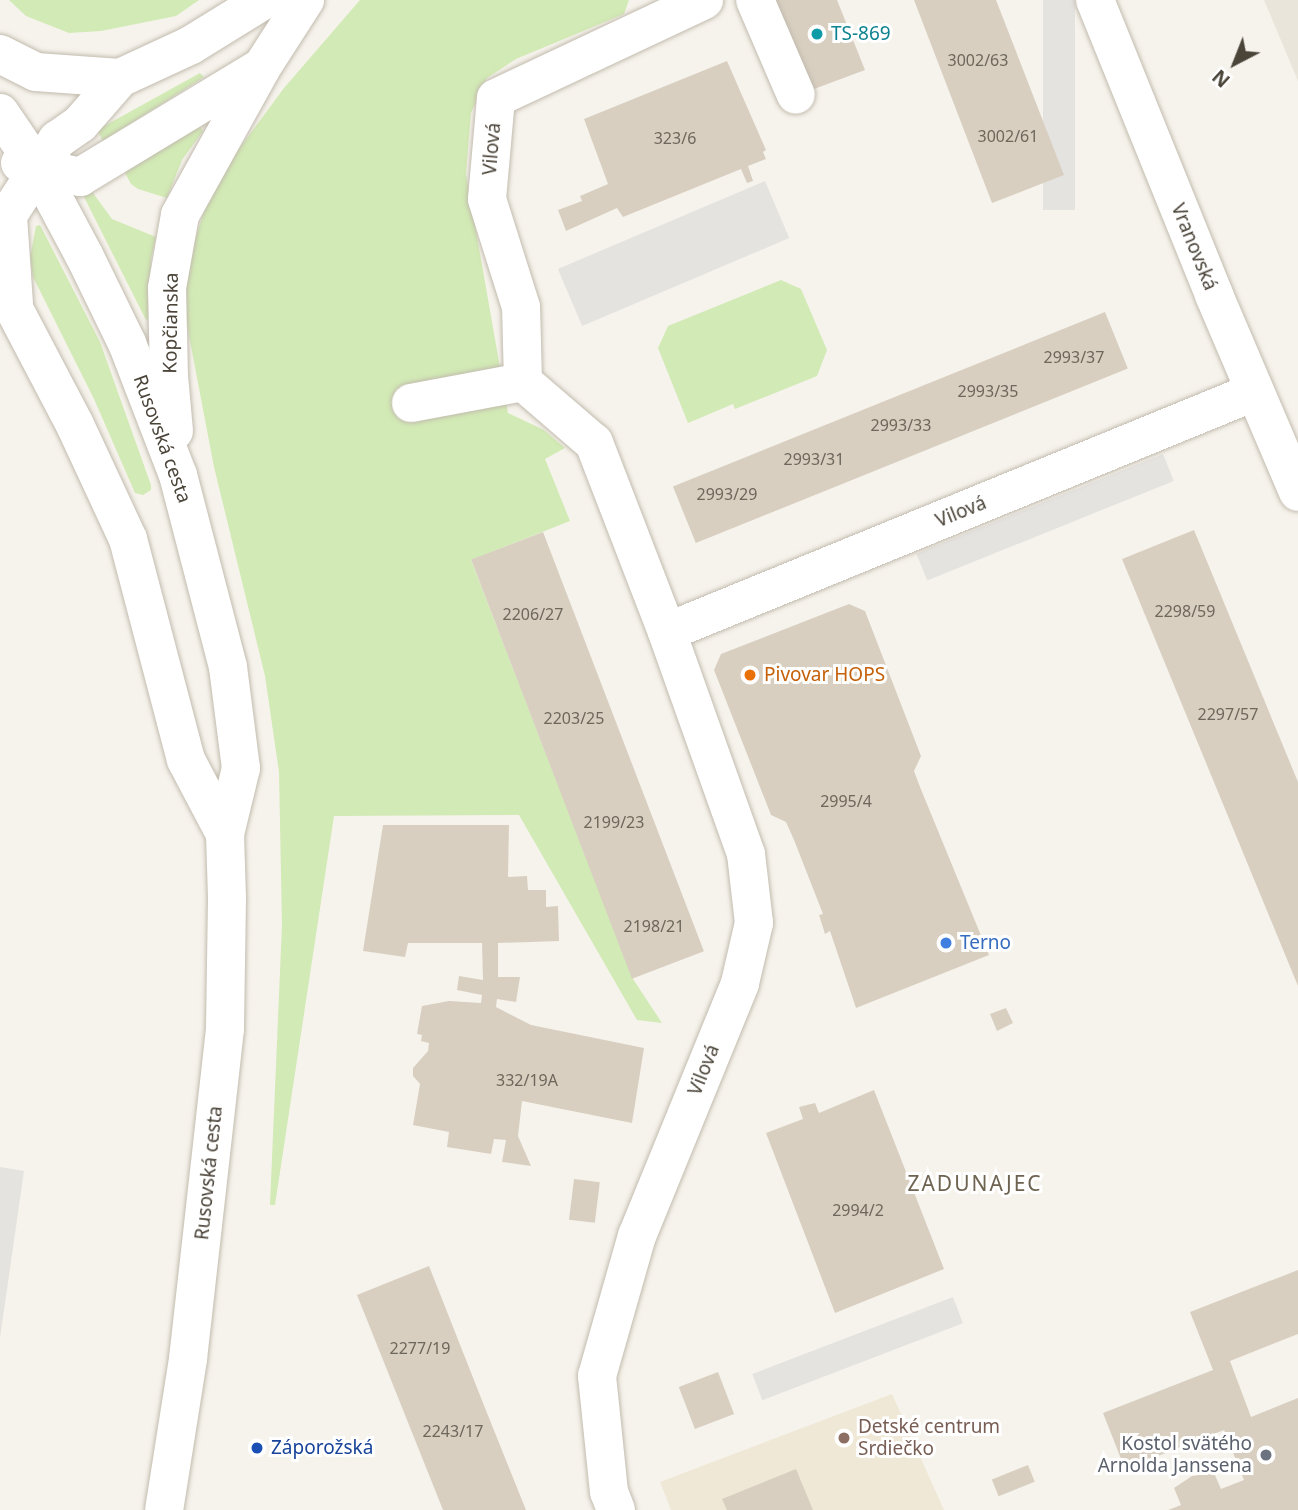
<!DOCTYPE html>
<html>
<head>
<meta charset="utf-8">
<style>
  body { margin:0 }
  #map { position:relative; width:1298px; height:1510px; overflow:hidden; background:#f6f3ec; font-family:"Noto Sans",sans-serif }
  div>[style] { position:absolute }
  .residential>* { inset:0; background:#eae5da }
  .education>* { inset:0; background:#efe8d6 }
  .green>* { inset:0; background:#d2eab5 }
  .parking>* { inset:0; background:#e5e3e0; transform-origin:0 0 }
  .building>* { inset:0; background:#d8cfc1; transform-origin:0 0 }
  .roads { filter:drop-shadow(0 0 2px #c2bbae) drop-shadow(0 0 2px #c2bbae) }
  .minor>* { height:38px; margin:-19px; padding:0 19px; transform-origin:19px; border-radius:19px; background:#fff }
  .dots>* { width:19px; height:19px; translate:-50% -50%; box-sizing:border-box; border:4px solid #fff; border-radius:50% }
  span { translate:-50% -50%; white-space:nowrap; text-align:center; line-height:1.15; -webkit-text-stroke:6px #fff; paint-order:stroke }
  .number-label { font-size:16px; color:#6e675b }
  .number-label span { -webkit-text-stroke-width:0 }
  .culture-label { font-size:19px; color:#0d838f }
  .left { translate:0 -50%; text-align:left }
  .street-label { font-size:19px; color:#4b4439 }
  .food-label { font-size:19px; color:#c56008 }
  .shop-label { font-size:19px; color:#366cbe }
  .education-label { font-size:19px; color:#785e54 }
  .worship-label { font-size:19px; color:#5b616d }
  .right { translate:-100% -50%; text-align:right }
  .transit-label { font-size:19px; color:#164399 }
  .neighbourhood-label { font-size:21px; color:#6e6250; letter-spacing:2px }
  .north { position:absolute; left:1200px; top:28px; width:70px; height:70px; -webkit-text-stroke:5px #fff; paint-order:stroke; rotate:222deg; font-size:19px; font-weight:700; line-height:28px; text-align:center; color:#4b4439 }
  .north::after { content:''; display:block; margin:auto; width:24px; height:32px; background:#4b4439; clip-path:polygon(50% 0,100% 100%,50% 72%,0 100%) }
</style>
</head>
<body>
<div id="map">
  <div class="residential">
    <div style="clip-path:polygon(1264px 0,1298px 0,1298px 81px)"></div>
  </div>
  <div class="education">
    <div style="clip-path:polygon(892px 1394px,944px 1510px,671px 1510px,660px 1482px)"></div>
  </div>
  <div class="green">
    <div style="clip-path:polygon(9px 0,199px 0,176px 16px,101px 31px,69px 33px,26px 16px)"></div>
    <div style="clip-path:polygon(360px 0,629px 0,624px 14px,516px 59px,487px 78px,471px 113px,466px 174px,508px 413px,544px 430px,565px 448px,545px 459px,570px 521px,471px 560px,633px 979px,662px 1023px,637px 1020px,519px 815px,334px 816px,275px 1205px,270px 1205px,282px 925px,279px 772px,265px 676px,214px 467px,186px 320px,187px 266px,212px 185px,284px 88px)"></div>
    <div style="clip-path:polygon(200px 73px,204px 77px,103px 141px,97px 130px)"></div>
    <div style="clip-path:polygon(198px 124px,203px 131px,182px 160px,167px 198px,138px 189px,131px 184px,123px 169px)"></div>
    <div style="clip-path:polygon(90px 189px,112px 219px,156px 237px,151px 259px,151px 318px,146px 320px,82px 193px)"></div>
    <div style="clip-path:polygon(40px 225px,100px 342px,151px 485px,151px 490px,143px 495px,135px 493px,94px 399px,33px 277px,30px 258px,36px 226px)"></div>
    <div style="clip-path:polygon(781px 280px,801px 289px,827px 350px,817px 376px,735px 409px,733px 404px,688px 423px,658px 348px,668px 326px)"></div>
  </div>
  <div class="parking">
    <div style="left:1043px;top:0;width:32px;height:210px"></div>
    <div style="left:765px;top:181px;width:62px;height:225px;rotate:67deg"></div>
    <div style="left:1163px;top:454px;width:29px;height:266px;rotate:68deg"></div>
    <div style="clip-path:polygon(0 1167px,24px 1171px,0 1338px)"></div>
    <div style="left:953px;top:1297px;width:28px;height:215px;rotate:69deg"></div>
  </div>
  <div class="building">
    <div style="clip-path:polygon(770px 0,837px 0,865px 70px,806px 92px)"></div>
    <div style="clip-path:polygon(914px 0,996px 0,1064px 175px,992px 203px)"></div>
    <div style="clip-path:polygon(727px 61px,766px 150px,763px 152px,766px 159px,748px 166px,753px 181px,747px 183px,741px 169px,623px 217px,617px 208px,566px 231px,558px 210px,582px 201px,580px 196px,608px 184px,584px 119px)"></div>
    <div style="left:1105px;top:312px;width:61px;height:466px;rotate:68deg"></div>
    <div style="clip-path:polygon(1194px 530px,1298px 782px,1298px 986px,1122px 559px)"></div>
    <div style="left:543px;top:532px;width:449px;height:77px;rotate:69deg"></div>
    <div style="clip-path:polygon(849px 604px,865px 611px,921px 756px,914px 771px,920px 787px,989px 955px,856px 1008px,830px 931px,825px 934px,819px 915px,823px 914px,794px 840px,786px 822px,771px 815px,714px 670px,721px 654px)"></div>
    <div style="clip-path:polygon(383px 825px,509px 825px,508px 877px,527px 876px,528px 890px,546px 890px,546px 907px,558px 906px,559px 941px,498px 943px,498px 977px,520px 977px,516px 1002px,497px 999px,496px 1007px,531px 1025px,644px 1048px,632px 1123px,522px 1101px,518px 1136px,531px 1166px,502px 1162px,506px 1140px,494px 1139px,491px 1154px,447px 1147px,449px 1132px,413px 1125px,420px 1084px,413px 1076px,413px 1068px,428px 1051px,429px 1043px,421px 1041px,422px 1035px,417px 1034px,422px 1006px,449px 1001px,481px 1003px,482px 995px,457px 990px,459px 976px,483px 980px,482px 943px,408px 943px,405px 957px,363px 951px)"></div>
    <div style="clip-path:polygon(1006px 1008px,1013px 1023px,997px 1031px,990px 1014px)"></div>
    <div style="clip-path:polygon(874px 1090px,944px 1269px,835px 1313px,766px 1133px,803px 1119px,799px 1107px,815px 1103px,819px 1113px)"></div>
    <div style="left:574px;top:1179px;width:26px;height:41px;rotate:7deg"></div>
    <div style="clip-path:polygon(429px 1266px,485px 1408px,526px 1510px,443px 1510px,357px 1295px)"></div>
    <div style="clip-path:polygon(1298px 1270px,1298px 1334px,1230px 1361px,1251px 1417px,1298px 1398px,1298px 1510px,1168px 1510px,1181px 1505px,1174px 1488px,1192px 1476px,1214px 1473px,1221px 1489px,1244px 1480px,1224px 1430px,1125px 1469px,1103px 1413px,1213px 1370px,1190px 1312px)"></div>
    <div style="left:718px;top:1372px;width:45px;height:42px;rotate:69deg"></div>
    <div style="left:1028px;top:1465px;width:18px;height:39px;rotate:68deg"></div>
    <div style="clip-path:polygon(796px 1469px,813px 1510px,727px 1510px,722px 1499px)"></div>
  </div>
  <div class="roads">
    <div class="minor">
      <div style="left:755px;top:0;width:103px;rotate:66.7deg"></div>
      <div style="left:1095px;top:0;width:318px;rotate:68deg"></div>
      <div style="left:1214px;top:295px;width:214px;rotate:66.9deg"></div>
      <div style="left:0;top:54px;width:40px;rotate:26.6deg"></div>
      <div style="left:36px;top:72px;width:84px;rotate:4.1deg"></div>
      <div style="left:0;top:113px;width:68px;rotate:55.8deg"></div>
      <div style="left:38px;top:169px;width:98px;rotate:61.9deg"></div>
      <div style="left:84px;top:255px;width:98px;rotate:64deg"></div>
      <div style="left:127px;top:343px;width:142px;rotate:68.9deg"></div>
      <div style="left:178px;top:475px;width:198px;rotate:75.4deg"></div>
      <div style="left:228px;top:667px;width:102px;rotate:82.7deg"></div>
      <div style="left:241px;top:768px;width:68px;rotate:103.6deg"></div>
      <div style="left:225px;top:834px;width:65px;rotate:88.2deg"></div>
      <div style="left:227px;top:899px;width:130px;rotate:90.9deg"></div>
      <div style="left:225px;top:1029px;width:332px;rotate:96.4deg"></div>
      <div style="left:188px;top:1359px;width:153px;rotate:99deg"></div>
      <div style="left:20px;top:163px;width:62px;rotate:13.1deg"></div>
      <div style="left:80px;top:177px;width:210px;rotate:-31.2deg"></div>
      <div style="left:0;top:282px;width:161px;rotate:62.3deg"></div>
      <div style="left:75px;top:425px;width:126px;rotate:65.1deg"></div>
      <div style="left:128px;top:539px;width:228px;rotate:75.3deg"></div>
      <div style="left:186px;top:760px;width:84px;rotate:62.2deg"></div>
      <div style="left:14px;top:304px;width:89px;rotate:-93.9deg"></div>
      <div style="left:8px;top:215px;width:90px;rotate:-56.8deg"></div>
      <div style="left:57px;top:140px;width:28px;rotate:-35deg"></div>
      <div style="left:80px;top:124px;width:61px;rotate:-49deg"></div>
      <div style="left:120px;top:78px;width:78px;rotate:-24.9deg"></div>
      <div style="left:191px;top:45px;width:86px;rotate:-31.7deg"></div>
      <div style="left:411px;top:403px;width:114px;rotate:-10.6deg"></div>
      <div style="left:174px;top:431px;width:55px;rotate:-95.2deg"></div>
      <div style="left:169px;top:376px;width:88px;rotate:-91.3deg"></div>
      <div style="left:167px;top:288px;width:74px;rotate:-79.9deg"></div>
      <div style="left:180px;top:215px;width:169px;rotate:-61deg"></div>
      <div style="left:262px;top:67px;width:80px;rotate:-57.3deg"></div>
      <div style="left:667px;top:632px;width:634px;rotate:-22.24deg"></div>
      <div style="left:616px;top:1510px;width:19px;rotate:-111deg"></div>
      <div style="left:609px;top:1492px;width:117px;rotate:-95.9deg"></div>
      <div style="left:597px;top:1376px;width:146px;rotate:-74.1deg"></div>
      <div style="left:637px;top:1236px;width:273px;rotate:-67.8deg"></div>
      <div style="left:740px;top:983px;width:62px;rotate:-76.9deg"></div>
      <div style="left:754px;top:923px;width:69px;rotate:-96.6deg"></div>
      <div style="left:746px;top:854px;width:236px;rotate:-109.6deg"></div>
      <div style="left:667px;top:632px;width:203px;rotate:-111.1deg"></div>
      <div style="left:594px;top:443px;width:94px;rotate:-139.3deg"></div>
      <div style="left:523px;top:382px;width:75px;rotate:-91.5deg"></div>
      <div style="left:521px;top:307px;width:113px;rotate:-107.5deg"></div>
      <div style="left:487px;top:199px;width:101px;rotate:-84.9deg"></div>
      <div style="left:496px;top:98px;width:230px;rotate:-25.2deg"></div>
    </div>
  </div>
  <div class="dots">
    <div style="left:817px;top:34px;background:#0f9aa8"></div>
    <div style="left:750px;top:675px;background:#e8710a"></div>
    <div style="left:946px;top:943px;background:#3f7fe0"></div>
    <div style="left:844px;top:1438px;background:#8d6e63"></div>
    <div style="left:257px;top:1448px;background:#1a4fb4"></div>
    <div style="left:1266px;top:1455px;background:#6b7280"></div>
  </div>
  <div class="number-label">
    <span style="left:978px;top:60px">3002/63</span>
    <span style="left:1008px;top:136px">3002/61</span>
    <span style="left:675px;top:138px">323/6</span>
    <span style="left:1074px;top:357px">2993/37</span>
    <span style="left:988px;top:391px">2993/35</span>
    <span style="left:901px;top:425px">2993/33</span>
    <span style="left:814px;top:459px">2993/31</span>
    <span style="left:727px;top:494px">2993/29</span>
    <span style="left:1185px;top:611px">2298/59</span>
    <span style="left:533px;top:614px">2206/27</span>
    <span style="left:1228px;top:714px">2297/57</span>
    <span style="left:574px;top:718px">2203/25</span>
    <span style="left:846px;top:801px">2995/4</span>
    <span style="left:614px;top:822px">2199/23</span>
    <span style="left:654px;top:926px">2198/21</span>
    <span style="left:527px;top:1080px">332/19A</span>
    <span style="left:858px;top:1210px">2994/2</span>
    <span style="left:420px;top:1348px">2277/19</span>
    <span style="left:453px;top:1431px">2243/17</span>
  </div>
  <div class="culture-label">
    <span class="left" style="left:831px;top:34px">TS-869</span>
  </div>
  <div class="street-label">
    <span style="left:492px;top:149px;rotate:-85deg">Vilová</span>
    <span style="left:1194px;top:247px;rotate:68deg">Vranovská</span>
    <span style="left:171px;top:323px;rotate:-89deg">Kopčianska</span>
    <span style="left:162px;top:439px;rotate:70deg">Rusovská cesta</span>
    <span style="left:961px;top:512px;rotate:-22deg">Vilová</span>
    <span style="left:704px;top:1070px;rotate:-68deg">Vilová</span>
    <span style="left:209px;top:1173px;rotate:-84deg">Rusovská cesta</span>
  </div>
  <div class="food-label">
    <span class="left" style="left:764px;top:675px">Pivovar HOPS</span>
  </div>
  <div class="shop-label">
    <span class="left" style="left:960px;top:943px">Terno</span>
  </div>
  <div class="education-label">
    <span class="left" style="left:858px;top:1438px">Detské centrum<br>Srdiečko</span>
  </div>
  <div class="worship-label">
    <span class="right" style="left:1252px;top:1455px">Kostol svätého<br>Arnolda Janssena</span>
  </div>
  <div class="transit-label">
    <span class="left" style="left:271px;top:1448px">Záporožská</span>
  </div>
  <div class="neighbourhood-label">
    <span style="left:975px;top:1183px">ZADUNAJEC</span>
  </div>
  <div class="north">N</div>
</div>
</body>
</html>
